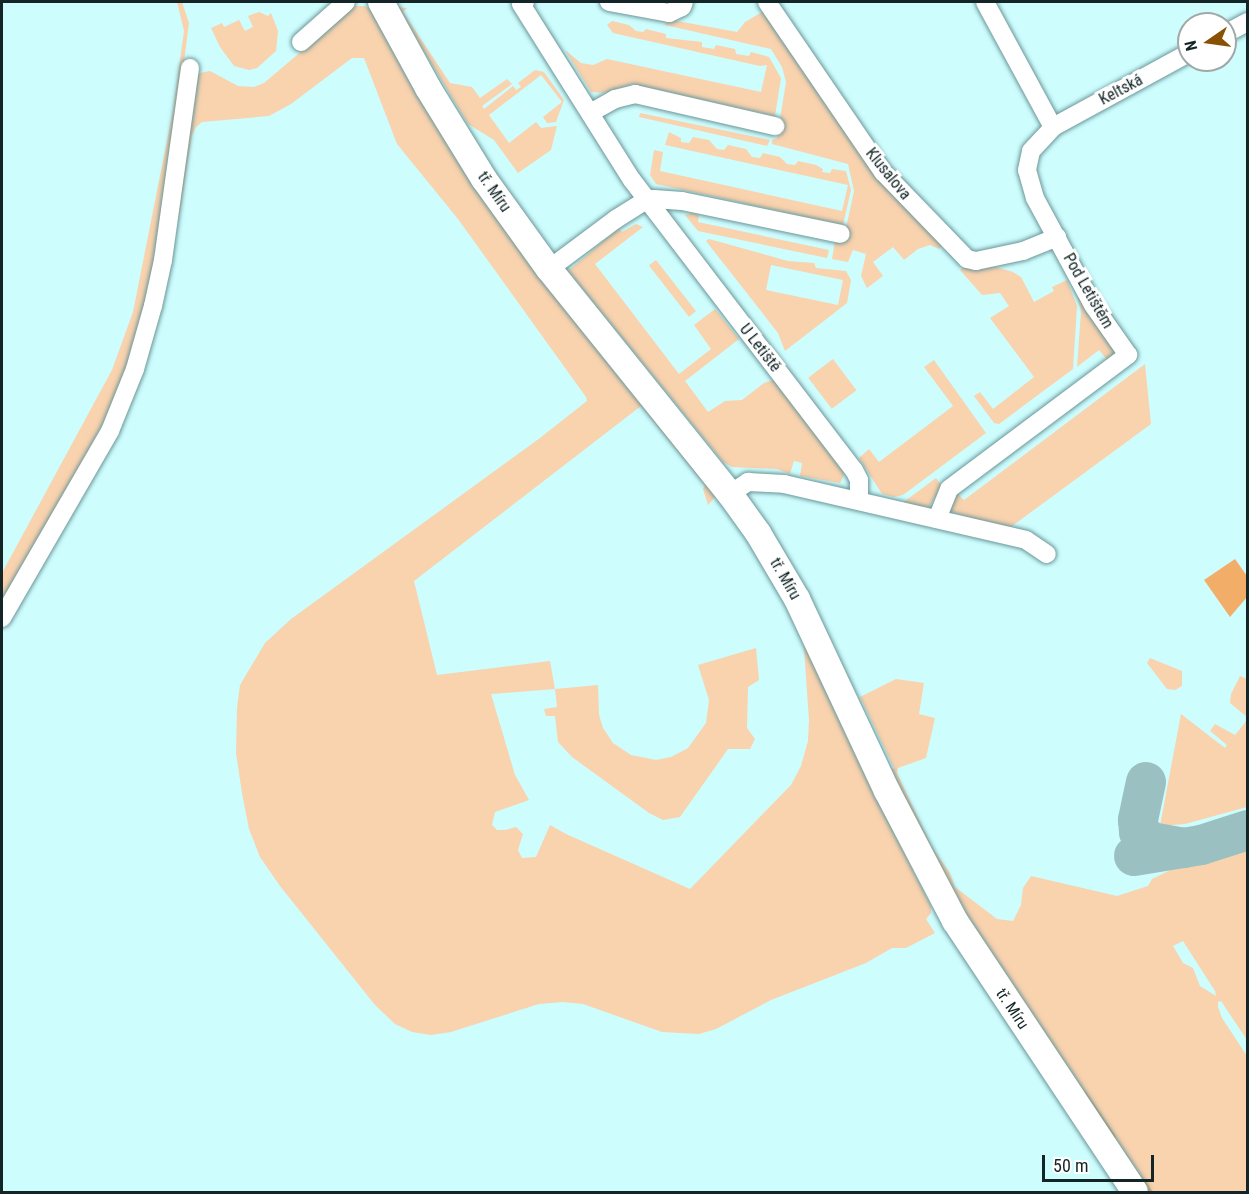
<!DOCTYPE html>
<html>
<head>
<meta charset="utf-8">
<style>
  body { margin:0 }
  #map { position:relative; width:1249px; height:1194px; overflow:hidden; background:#cefdfe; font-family:"Roboto Condensed",sans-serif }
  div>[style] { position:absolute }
  .green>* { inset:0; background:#f9d2ae; transform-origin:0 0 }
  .water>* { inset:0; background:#f2ae69 }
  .stream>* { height:4.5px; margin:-2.25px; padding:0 2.25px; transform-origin:2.25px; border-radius:2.25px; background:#f2ae69 }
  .taxiway>* { height:40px; margin:-20px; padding:0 20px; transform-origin:20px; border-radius:20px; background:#9ac0c2 }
  .roads { filter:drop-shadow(0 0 2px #6a9698) drop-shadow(0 0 2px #6a9698) }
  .street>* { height:18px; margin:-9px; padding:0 9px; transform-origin:9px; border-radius:9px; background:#fff }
  .secondary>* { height:26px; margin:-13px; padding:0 13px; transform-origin:13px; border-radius:13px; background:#fff }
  span { translate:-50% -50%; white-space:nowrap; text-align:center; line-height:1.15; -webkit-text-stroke:6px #fff; paint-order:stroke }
  .street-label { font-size:16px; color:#132526 }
  .frame { position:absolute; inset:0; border:3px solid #132526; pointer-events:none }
  .north { position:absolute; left:1177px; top:12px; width:60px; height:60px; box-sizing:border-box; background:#fff; border:2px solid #a1a8a8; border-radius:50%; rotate:257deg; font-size:16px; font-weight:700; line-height:24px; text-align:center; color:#132526 }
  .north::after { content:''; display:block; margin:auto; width:21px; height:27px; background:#895104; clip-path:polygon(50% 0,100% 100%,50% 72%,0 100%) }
  .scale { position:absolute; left:1042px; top:1155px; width:112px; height:27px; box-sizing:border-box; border:3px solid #132526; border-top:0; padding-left:8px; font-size:18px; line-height:21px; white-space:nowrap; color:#132526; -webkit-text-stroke:4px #fff; paint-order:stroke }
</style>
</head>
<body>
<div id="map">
  <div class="green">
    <div style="clip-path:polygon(177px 2px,182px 2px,189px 23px,166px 204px,142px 327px,102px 433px,2px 605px,2px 573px,112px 370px,133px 312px,173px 110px,184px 31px)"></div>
    <div style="clip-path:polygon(355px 6px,365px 6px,378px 14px,432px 111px,479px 185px,540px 270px,715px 491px,715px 497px,708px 505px,703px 489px,705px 485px,641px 406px,414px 581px,437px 675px,550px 661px,555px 689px,598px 685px,599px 715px,603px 728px,613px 743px,631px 755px,656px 760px,671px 757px,688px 748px,706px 723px,709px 700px,698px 665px,756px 648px,759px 680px,748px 687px,747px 728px,755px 739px,750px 749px,728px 749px,680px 817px,663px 820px,649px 813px,572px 757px,558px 742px,555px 716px,546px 716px,544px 709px,557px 707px,555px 689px,491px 694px,515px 775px,529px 800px,495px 812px,492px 825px,497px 830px,505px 830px,516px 827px,523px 834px,518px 850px,522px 858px,536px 857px,550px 825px,566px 834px,690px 889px,791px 785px,801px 766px,808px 741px,809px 720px,803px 634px,879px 803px,931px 906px,931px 913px,926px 919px,935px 933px,906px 948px,892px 948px,866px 963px,771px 1000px,716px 1029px,699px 1034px,662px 1032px,583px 1004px,563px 1002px,539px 1004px,451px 1032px,431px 1035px,412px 1032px,395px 1024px,375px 1005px,280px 886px,260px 857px,249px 829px,242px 793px,236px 753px,237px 708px,240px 685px,265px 643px,291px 619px,540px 438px,587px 401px,586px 397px,458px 219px,397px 144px,364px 58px,352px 58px,291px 104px,269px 116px,202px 122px,196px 127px,192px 135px,181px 206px,153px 338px,135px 387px,113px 438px,76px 508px,2px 631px,107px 447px,146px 354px,160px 301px,177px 211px,195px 78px,200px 73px,210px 71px,238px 86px,254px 87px,264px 83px)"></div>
    <div style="clip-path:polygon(397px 7px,407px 8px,403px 12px,450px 83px,472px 87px,480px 98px,507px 79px,512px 84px,482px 106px,484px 109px,513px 86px,516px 90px,521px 87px,518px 83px,535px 70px,544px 72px,564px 100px,556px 122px,547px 123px,543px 117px,562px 102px,541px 75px,489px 115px,509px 143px,536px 122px,541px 128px,557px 126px,551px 150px,518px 173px,494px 140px,468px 124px)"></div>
    <div style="clip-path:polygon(764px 11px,944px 244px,939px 249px,930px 245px,918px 249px,904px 260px,893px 247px,873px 262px,883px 276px,867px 288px,861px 276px,866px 254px,853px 250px,848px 262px,832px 259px,835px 241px,843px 242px,854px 191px,848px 164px,772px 144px,772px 140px,777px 138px,786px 82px,782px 67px,771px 49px,665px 25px,666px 19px,737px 32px,745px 22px)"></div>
    <div style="clip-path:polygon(259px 12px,268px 16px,271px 13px,278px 31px,276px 51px,257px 68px,249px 70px,234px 66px,220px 47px,211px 28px,222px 23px,224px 27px,239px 20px,245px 31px,253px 27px,248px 16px)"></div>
    <div style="clip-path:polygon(612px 21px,629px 25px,636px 31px,643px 32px,646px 29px,666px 34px,666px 38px,702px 42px,702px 47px,714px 49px,716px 45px,735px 49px,736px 54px,749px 56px,751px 52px,769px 57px,781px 78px,775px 116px,632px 84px,604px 93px,591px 92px,565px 50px,581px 63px,593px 65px,607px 59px,761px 92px,767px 65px,760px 66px,613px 33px,607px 25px)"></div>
    <div style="clip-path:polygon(640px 113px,770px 140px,767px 146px,639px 117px)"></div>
    <div style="clip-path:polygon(669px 132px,681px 138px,681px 142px,689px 143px,693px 137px,709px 140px,717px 149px,724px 150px,728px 145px,746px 149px,752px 157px,760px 158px,763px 153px,780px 157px,787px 164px,795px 165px,798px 161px,816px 165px,823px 169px,822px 172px,830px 173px,832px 169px,846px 171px,851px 190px,843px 225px,656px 184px,650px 175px,654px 150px,663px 152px,660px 171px,842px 211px,848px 185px,665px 145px)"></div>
    <div style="clip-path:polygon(692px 213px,699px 215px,698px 222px,829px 250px,827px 258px,698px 231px,685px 215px)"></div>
    <div style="clip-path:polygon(636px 224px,643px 227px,595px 264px,679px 374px,711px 349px,694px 325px,715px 309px,739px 339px,685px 381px,708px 412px,725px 401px,742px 400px,764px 383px,777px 379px,843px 470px,844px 475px,840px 483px,800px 476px,802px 463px,794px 461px,790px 474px,777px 469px,732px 467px,723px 462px,568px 271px,619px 228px,622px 232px)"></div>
    <div style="clip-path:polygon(evenodd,709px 239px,788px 261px,814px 263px,816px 268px,846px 271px,851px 280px,847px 303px,785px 351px,778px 333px,706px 241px,709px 239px,771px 265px,843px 280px,838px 305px,766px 290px,771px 265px)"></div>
    <div style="left:656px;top:260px;width:65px;height:9px;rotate:52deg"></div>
    <div style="clip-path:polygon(966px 266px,996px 267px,1013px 272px,1021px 277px,1034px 302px,1054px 291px,1052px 287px,1067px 280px,1077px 306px,1073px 369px,999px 424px,994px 423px,974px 396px,980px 392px,993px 409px,1034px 377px,990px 318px,1009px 306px,1000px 293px,982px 295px,960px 270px)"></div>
    <div style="clip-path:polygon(1077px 294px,1114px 350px,1113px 357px,1109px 362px,1099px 350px,1077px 367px,1081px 312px)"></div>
    <div style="left:833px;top:359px;width:39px;height:31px;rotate:53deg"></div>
    <div style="clip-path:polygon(934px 360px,986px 433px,903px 495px,894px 497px,882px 494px,859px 458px,869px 449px,879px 462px,953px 406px,924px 367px)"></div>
    <div style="clip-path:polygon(1145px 364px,1151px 424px,1008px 529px,951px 512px,950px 502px,957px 493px,964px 500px)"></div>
    <div style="clip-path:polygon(936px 478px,942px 486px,929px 507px,901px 504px)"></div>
    <div style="clip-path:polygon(1150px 658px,1182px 671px,1182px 686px,1175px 690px,1167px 689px,1147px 663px)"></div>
    <div style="clip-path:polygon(1240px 676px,1247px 679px,1247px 717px,1230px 703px,1231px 694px)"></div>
    <div style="clip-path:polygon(evenodd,896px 679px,924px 683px,919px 714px,935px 718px,926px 758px,898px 768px,897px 773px,932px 847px,950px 873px,955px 887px,997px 919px,1013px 921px,1021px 905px,1023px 888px,1031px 876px,1117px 896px,1148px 886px,1152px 879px,1179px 866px,1247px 840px,1247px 1040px,1221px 1001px,1218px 1002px,1218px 1007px,1222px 1018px,1247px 1056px,1247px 1192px,1143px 1192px,968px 918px,924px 840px,891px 770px,894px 768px,860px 697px,896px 679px,1183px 941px,1215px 991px,1216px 996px,1200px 986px,1193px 968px,1183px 963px,1173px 946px,1183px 941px)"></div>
    <div style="clip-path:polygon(1181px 714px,1225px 748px,1227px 745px,1210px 731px,1215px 724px,1235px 735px,1247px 720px,1247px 807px,1185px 824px,1160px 826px)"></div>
  </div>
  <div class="water">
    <div style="clip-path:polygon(1235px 559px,1247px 576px,1247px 597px,1230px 617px,1204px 580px)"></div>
  </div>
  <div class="stream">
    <div style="left:1084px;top:1093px;width:52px;rotate:56deg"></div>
    <div style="left:1144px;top:1183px;width:11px;rotate:56deg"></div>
  </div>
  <div class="taxiway">
    <div style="left:1146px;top:782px;width:39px;rotate:102deg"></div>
    <div style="left:1138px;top:820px;width:12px;rotate:85deg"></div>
    <div style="left:1139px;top:832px;width:16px;rotate:40deg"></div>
    <div style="left:1151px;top:842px;width:34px;rotate:10deg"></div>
    <div style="left:1134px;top:856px;width:68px;rotate:-9.3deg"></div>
    <div style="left:1201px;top:845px;width:49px;rotate:-17.7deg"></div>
  </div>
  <div class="roads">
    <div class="street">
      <div style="left:525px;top:2px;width:4px;rotate:153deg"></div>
      <div style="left:521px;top:4px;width:208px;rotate:57.8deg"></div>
      <div style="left:632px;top:180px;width:365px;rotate:52.6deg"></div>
      <div style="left:854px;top:470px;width:11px;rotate:63deg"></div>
      <div style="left:859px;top:480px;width:20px;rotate:90deg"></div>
      <div style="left:609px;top:2px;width:61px;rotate:10.4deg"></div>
      <div style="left:669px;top:13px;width:14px;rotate:-25deg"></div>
      <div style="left:682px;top:7px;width:5px;rotate:-68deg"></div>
      <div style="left:767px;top:2px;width:206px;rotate:55.7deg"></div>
      <div style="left:883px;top:172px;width:121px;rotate:46deg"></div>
      <div style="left:967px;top:259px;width:9px;rotate:13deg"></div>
      <div style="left:976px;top:261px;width:48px;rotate:-12deg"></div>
      <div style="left:1023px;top:251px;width:37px;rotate:-22deg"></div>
      <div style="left:985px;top:2px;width:142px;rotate:61.5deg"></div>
      <div style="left:1225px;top:34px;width:26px;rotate:-28deg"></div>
      <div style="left:301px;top:42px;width:60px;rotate:-41.6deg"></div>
      <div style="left:590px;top:113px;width:29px;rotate:-29deg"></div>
      <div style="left:615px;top:99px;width:21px;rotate:-14deg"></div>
      <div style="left:635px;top:94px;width:144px;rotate:12.9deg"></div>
      <div style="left:549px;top:269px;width:84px;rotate:-36.7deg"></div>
      <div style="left:616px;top:219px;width:36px;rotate:-32deg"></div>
      <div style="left:647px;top:200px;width:7px;rotate:-8deg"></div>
      <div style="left:654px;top:199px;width:28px;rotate:4deg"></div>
      <div style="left:682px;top:201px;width:162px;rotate:11.7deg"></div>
      <div style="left:730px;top:494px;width:22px;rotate:-34deg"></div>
      <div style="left:748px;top:482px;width:36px;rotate:3deg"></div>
      <div style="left:784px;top:484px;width:248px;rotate:13deg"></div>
      <div style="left:1026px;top:540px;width:25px;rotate:34deg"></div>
      <div style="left:937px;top:519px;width:32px;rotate:-68deg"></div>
      <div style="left:949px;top:489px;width:224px;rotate:-36.8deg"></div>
      <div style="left:1128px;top:355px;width:61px;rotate:-125deg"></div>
      <div style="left:1093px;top:305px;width:122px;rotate:-118.5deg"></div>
      <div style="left:1035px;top:198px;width:29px;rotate:-106deg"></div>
      <div style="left:1027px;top:170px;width:19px;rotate:-78deg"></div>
      <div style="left:1031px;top:151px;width:33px;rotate:-47deg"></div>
      <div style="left:1053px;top:127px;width:155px;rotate:-28.6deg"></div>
      <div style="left:2px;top:618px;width:216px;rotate:-60deg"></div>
      <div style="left:110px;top:431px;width:67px;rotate:-68deg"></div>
      <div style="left:135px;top:369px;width:66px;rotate:-74.1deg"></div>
      <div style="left:153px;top:306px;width:47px;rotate:-77.7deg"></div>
      <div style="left:163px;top:260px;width:194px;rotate:-82deg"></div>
    </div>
    <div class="secondary">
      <div style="left:381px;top:2px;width:98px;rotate:61.3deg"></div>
      <div style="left:428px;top:88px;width:107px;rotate:58.4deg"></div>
      <div style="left:484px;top:179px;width:111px;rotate:54.2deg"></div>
      <div style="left:549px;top:269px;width:289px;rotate:51.2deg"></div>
      <div style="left:730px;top:494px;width:48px;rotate:54.3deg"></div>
      <div style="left:758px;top:533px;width:77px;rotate:59.4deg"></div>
      <div style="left:797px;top:599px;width:212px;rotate:64.9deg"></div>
      <div style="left:887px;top:791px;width:147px;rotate:62.4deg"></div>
      <div style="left:955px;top:921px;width:325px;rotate:56.4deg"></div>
    </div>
  </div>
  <div class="street-label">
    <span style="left:1121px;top:90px;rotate:-28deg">Keltská</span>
    <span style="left:888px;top:174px;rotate:51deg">Klusalova</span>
    <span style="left:494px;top:192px;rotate:55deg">tř. Míru</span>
    <span style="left:1088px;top:291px;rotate:60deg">Pod Letištěm</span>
    <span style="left:760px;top:348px;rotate:52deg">U Letiště</span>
    <span style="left:785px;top:579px;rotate:60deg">tř. Míru</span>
    <span style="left:1012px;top:1009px;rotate:56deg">tř. Míru</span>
  </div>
  <div class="frame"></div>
  <div class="north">N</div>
  <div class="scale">50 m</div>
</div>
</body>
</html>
